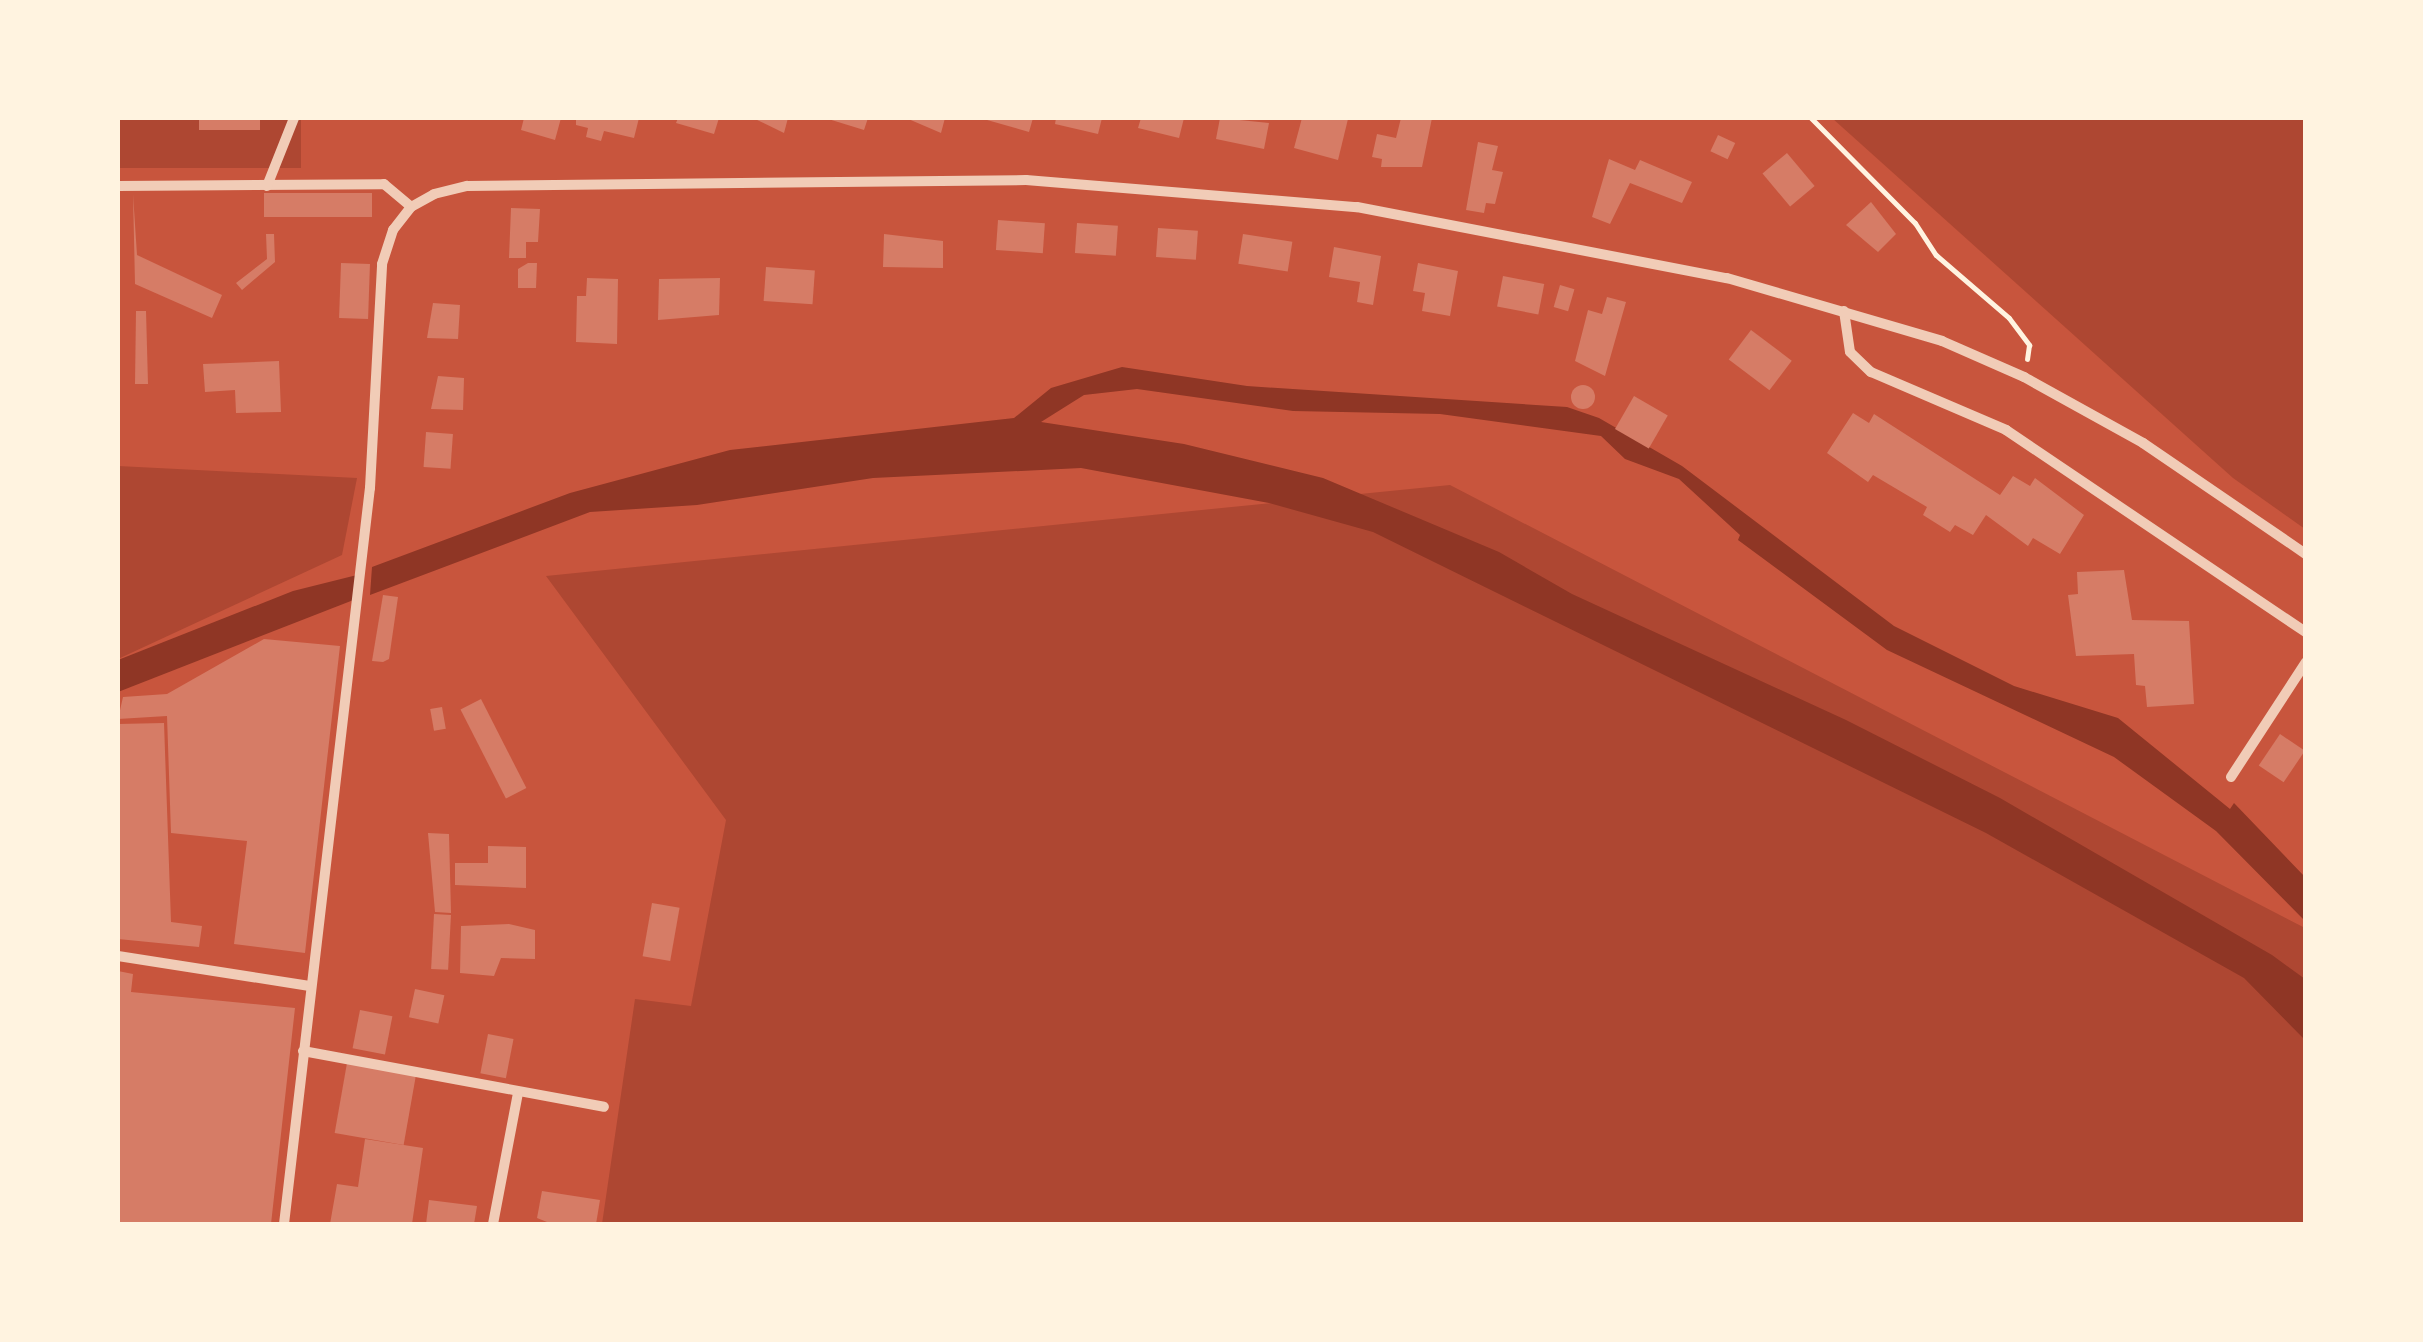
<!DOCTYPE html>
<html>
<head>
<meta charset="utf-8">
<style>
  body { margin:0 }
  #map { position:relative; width:2423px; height:1342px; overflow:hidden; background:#c8553d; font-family:"Times New Roman",serif }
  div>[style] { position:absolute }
  .green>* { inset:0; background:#ae4732; transform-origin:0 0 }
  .water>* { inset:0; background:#8f3625 }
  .building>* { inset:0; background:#d67c66; transform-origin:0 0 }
  .round { border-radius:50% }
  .path>* { height:5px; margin:-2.5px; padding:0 2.5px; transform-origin:2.5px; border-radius:2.5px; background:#fff3e0 }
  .minor>* { height:10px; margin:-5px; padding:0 5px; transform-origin:5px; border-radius:5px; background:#f1ccb7 }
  span { translate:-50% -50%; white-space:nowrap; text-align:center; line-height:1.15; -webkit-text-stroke:10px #fff3e0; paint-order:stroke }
  .frame { position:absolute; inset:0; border:120px solid #fff3e0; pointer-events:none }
</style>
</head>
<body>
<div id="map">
  <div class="green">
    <div style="left:118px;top:118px;width:183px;height:50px"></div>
    <div style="clip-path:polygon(1832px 118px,2305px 118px,2305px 529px,2233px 478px)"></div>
    <div style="clip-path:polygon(118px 466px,357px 478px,342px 555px,118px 659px)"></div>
    <div style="clip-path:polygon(1450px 485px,2305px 928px,2305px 1224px,602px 1224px,635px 999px,691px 1006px,726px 820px,546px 576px)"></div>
  </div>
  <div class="water">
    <div style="clip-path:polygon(1122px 367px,1247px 386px,1567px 407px,1599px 418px,1682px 466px,1894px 626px,2014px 686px,2118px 718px,2230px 809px,2234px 803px,2305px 877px,2305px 921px,2216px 831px,2114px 757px,1887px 650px,1738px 540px,1740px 535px,1679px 479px,1625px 459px,1601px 436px,1440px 414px,1293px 411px,1137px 389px,1084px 395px,1041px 422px,1184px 444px,1323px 478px,1499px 552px,1572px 594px,1846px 720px,2000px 798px,2272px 955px,2305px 979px,2305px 1040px,2244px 978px,1986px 833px,1373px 532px,1269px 503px,1081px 468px,873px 478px,697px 505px,590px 512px,370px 595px,372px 567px,570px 493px,730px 450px,1014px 418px,1051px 388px)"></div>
    <div style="clip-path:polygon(357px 575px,356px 599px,118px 692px,118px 660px,293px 591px)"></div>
  </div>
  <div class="building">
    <div style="left:199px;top:118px;width:61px;height:12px"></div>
    <div style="clip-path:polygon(524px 118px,561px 118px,555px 140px,521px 130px)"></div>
    <div style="clip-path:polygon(576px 118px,639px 118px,634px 138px,604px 131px,601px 141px,586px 137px,588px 128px,576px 125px)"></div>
    <div style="clip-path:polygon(678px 118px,719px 118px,714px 134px,676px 123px)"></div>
    <div style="clip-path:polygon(753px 118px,788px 118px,784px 133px)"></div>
    <div style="clip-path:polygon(825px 118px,868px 118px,864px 130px)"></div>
    <div style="clip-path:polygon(906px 118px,945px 118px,941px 133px)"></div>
    <div style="clip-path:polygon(980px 118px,1033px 118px,1029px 132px)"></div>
    <div style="clip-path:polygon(1056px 118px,1102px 118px,1098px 134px,1055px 124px)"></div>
    <div style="clip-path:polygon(1141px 118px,1184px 118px,1179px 138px,1138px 128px)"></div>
    <div style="clip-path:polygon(1220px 118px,1269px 123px,1264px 149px,1216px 139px)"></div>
    <div style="clip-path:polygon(1302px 118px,1348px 119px,1338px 160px,1294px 148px)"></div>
    <div style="clip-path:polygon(1401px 118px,1432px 118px,1422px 167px,1381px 167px,1382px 159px,1372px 157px,1377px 134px,1396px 138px)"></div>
    <div style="left:1718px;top:135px;width:19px;height:18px;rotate:25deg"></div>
    <div style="clip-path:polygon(1478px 142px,1498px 146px,1492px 170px,1503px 172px,1495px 204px,1486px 203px,1484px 213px,1466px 210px)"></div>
    <div style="left:1787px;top:153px;width:43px;height:32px;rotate:50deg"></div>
    <div style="clip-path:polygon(1609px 159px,1635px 170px,1640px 160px,1692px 182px,1682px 203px,1630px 183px,1610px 224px,1592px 217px)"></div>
    <div style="left:372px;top:193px;width:24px;height:108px;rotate:90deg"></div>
    <div style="clip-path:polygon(133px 194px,137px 255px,222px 295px,212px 318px,135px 284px)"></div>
    <div style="clip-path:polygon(1871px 202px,1896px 234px,1878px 252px,1846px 225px)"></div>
    <div style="clip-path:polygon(511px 208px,540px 209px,538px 242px,526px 242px,526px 258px,509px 258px)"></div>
    <div style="left:998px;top:220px;width:47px;height:30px;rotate:4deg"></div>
    <div style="left:1077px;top:223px;width:41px;height:30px;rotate:4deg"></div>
    <div style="left:1158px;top:228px;width:40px;height:29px;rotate:4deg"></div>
    <div style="clip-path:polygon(266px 234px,274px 234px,275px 262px,242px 290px,236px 283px,267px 259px)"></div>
    <div style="clip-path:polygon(884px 234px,943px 241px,943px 268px,883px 267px)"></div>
    <div style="left:1243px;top:234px;width:50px;height:30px;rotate:9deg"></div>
    <div style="clip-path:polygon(1334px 247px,1381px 256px,1373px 305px,1357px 302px,1360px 282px,1329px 277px)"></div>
    <div style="left:341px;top:263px;width:29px;height:55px;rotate:2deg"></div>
    <div style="clip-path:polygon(528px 263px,537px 263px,536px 288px,518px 288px,518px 269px)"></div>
    <div style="clip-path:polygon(1418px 263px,1458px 271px,1450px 316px,1422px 311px,1425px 293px,1413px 291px)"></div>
    <div style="left:766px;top:267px;width:49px;height:34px;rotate:4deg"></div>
    <div style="left:1503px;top:276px;width:42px;height:31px;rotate:11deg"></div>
    <div style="clip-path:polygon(587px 278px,618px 279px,617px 344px,576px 342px,577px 296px,586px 296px)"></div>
    <div style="clip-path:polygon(720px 278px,719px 315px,658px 320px,659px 279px)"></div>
    <div style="left:1560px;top:285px;width:15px;height:23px;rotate:16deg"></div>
    <div style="clip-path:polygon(1607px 297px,1626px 302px,1605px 376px,1575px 361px,1588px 310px,1602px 314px)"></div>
    <div style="clip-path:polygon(433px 303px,460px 305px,458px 339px,427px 338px)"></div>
    <div style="clip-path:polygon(136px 311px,146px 311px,148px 384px,135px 384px)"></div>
    <div style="left:1751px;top:330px;width:51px;height:37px;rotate:37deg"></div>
    <div style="clip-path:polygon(279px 361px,281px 412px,236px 413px,235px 390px,205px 392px,203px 364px)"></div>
    <div style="clip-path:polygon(438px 376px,464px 378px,463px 410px,431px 409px)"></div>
    <div class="round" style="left:1571px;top:385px;width:24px;height:24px"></div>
    <div style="left:1634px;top:396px;width:39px;height:38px;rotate:30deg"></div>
    <div style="clip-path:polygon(1853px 413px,1869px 423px,1874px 414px,2000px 495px,2013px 476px,2030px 486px,2035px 478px,2084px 515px,2060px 554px,2033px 538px,2028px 546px,1986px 515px,1973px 535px,1955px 525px,1950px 532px,1923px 515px,1927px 507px,1873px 475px,1868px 482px,1827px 453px)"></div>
    <div style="left:426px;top:432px;width:27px;height:35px;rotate:4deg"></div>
    <div style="clip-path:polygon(2124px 570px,2132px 620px,2189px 621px,2194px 704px,2147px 707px,2145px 686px,2136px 685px,2134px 654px,2076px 656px,2068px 595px,2078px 594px,2077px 572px)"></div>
    <div style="clip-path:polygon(383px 595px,398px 597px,389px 659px,383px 662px,372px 661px)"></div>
    <div style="clip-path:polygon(264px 639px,340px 646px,305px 953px,234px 944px,247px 841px,171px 833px,167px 716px,118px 719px,123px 697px,167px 694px)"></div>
    <div style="left:481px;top:699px;width:100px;height:23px;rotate:63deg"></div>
    <div style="left:442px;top:707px;width:22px;height:12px;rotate:80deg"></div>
    <div style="clip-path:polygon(164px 723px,171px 922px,202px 926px,199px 947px,118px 939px,118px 724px)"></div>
    <div style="left:2280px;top:734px;width:30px;height:38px;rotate:34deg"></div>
    <div style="clip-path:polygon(428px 833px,449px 834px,451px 913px,435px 912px)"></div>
    <div style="clip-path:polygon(488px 846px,526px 847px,526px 888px,455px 885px,455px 863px,488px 863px)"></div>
    <div style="left:652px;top:903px;width:28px;height:54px;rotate:10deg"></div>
    <div style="left:434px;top:914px;width:17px;height:55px;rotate:3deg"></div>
    <div style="clip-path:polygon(509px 924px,535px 930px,535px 959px,501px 958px,494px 976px,460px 973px,461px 926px)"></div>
    <div style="clip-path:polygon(118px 971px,133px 974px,131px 992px,295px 1008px,271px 1224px,118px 1224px)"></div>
    <div style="left:415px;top:989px;width:30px;height:29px;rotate:12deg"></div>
    <div style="left:360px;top:1010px;width:33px;height:39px;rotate:11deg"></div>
    <div style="left:488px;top:1034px;width:26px;height:40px;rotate:11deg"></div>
    <div style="left:347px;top:1063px;width:70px;height:71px;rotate:10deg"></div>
    <div style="clip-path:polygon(365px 1139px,423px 1148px,412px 1224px,330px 1224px,337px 1184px,358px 1187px)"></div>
    <div style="clip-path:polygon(542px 1191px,600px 1200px,596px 1224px,552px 1224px,537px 1218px)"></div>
    <div style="clip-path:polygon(429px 1200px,477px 1206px,474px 1224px,426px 1224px)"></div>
  </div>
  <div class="path">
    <div style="left:1811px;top:118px;width:148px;rotate:45.3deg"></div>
    <div style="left:1915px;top:223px;width:38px;rotate:57deg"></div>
    <div style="left:1936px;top:255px;width:96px;rotate:40.8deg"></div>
    <div style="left:2009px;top:318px;width:34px;rotate:53deg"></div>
    <div style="left:2029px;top:345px;width:14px;rotate:98deg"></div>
  </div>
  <div class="minor">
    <div style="left:118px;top:186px;width:266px;rotate:-0.4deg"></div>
    <div style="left:384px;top:184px;width:35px;rotate:40deg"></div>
    <div style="left:267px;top:186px;width:73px;rotate:-68.3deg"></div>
    <div style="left:1844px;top:311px;width:41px;rotate:81.7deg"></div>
    <div style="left:1850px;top:352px;width:29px;rotate:44deg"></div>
    <div style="left:1871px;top:372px;width:147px;rotate:23.2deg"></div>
    <div style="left:2006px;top:430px;width:362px;rotate:34deg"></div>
    <div style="left:2231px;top:777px;width:137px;rotate:-56.9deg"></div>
    <div style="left:118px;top:956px;width:194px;rotate:8.9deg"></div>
    <div style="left:303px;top:1051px;width:306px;rotate:10.5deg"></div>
    <div style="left:284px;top:1224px;width:741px;rotate:-83.34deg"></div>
    <div style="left:370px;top:488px;width:224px;rotate:-86.9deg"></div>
    <div style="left:382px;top:264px;width:36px;rotate:-72deg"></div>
    <div style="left:393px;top:230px;width:29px;rotate:-52deg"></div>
    <div style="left:411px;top:207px;width:26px;rotate:-29deg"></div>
    <div style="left:434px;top:194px;width:34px;rotate:-14deg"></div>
    <div style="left:467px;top:186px;width:559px;rotate:-0.61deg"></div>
    <div style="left:1026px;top:180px;width:332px;rotate:4.7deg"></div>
    <div style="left:1357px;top:207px;width:377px;rotate:10.9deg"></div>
    <div style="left:1727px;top:278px;width:224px;rotate:16.3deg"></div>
    <div style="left:1942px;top:341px;width:90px;rotate:23.7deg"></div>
    <div style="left:2024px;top:377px;width:136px;rotate:29deg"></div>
    <div style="left:2143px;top:443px;width:197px;rotate:34.3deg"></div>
    <div style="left:493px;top:1224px;width:133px;rotate:-79.2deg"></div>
  </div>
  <div class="frame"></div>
</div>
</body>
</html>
